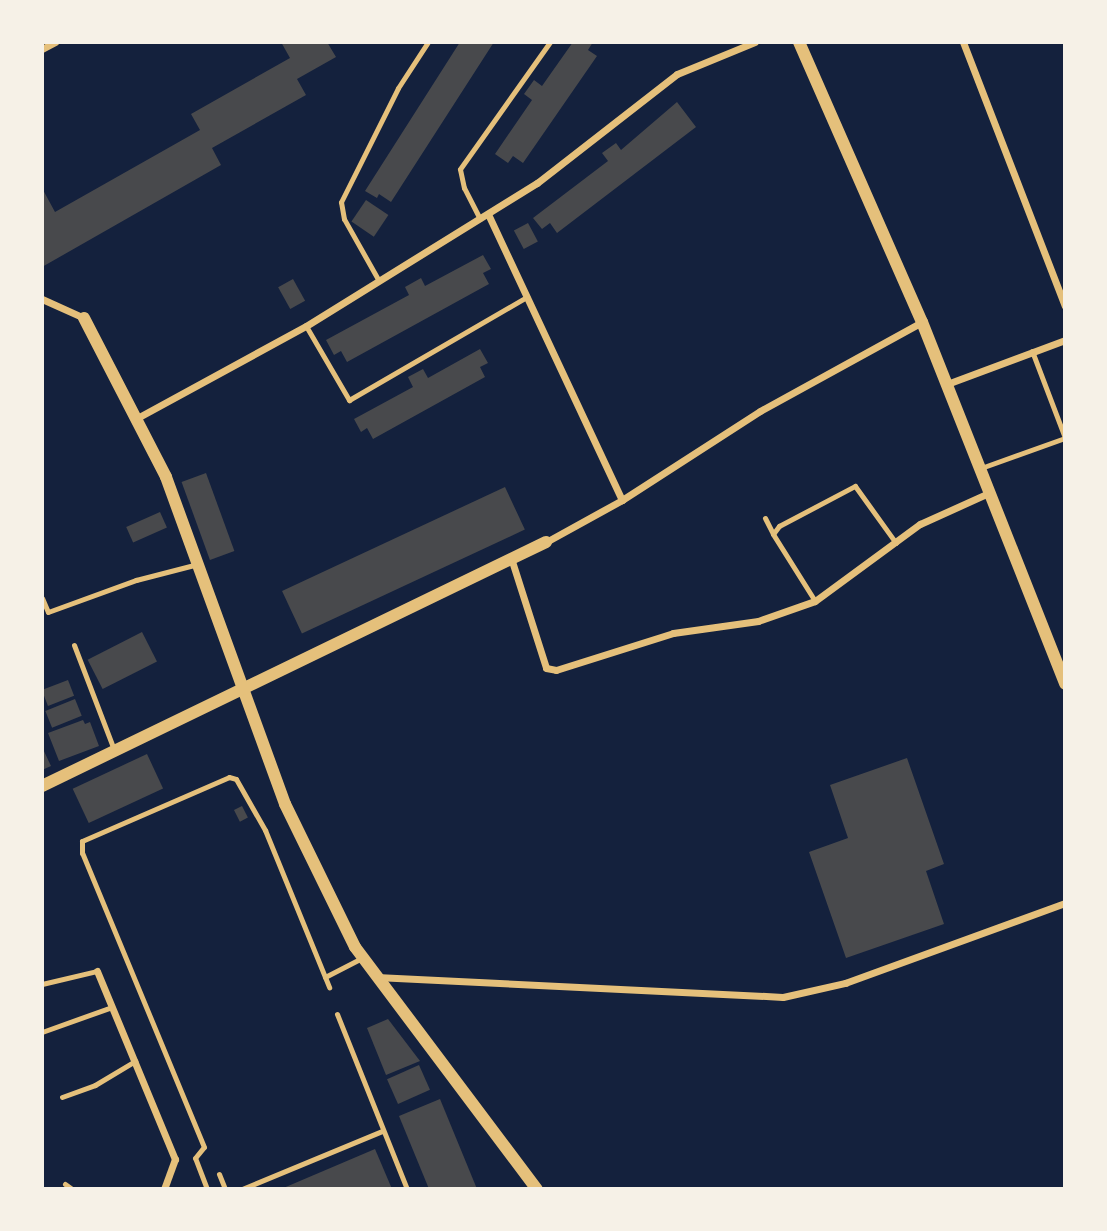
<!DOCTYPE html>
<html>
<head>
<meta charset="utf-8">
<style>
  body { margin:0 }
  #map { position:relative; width:1107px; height:1231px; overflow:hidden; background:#14213d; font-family:"Noto Sans",sans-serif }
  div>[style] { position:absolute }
  .building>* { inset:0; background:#48494c; transform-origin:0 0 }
  .service>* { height:5px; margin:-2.5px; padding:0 2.5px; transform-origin:2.5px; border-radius:2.5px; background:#e5c07b }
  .minor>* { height:7px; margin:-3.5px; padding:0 3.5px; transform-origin:3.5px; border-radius:3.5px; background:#e5c07b }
  .tertiary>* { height:12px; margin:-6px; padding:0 6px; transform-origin:6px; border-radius:6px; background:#e5c07b }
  span { translate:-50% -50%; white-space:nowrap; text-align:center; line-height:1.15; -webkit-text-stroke:6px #f6f1e7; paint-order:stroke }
  .frame { position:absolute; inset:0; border:44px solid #f6f1e7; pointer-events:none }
</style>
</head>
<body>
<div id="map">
  <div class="building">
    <div style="clip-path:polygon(281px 42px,327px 42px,336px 57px,297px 79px,306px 95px,212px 148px,221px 165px,42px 267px,42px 188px,55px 212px,200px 130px,191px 114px,290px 58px)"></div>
    <div style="clip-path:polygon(460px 42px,494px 42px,391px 202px,379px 194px,377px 198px,365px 191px)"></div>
    <div style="clip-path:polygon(573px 42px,593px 42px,588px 50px,597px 56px,523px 163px,513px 156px,508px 163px,495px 154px,532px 100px,524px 94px,534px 80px,542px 86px)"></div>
    <div style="clip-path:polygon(677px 102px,696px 127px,557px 233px,550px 223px,542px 229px,533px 218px,608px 161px,602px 153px,616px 143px,621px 150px)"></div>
    <div style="left:366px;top:200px;width:27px;height:26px;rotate:34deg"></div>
    <div style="left:528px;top:223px;width:21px;height:16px;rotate:62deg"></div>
    <div style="clip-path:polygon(483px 255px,491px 269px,483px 273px,489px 284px,347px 362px,341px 351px,334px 355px,326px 340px,409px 295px,405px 287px,421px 278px,425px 286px)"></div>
    <div style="left:293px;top:279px;width:25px;height:17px;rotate:61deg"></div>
    <div style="clip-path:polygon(480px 349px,488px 363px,480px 367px,485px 377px,373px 439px,367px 428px,361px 432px,354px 419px,413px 387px,408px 377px,423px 369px,428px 378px)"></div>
    <div style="left:206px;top:473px;width:83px;height:26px;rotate:70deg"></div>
    <div style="left:505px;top:487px;width:47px;height:246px;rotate:65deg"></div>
    <div style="left:160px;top:512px;width:17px;height:37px;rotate:66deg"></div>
    <div style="left:142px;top:632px;width:33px;height:61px;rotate:63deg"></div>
    <div style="left:68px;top:680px;width:17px;height:28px;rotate:69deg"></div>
    <div style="left:75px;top:699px;width:18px;height:32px;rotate:68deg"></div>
    <div style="clip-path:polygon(83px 720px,85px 724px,90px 722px,99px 746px,59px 761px,48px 733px)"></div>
    <div style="clip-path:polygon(42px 747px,51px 766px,42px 770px)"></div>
    <div style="left:147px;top:754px;width:38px;height:82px;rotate:65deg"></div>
    <div style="clip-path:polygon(907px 758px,944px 864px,926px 871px,944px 924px,846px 958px,809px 852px,848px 838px,830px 785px)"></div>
    <div style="left:242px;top:806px;width:13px;height:9px;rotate:63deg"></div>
    <div style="clip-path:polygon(388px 1019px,420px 1061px,386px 1075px,367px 1028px)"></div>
    <div style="left:419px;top:1065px;width:27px;height:35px;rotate:66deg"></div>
    <div style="clip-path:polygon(440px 1099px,477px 1189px,429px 1189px,399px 1116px)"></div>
    <div style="clip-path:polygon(375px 1149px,392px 1189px,281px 1189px)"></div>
  </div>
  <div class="service">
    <div style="left:480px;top:219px;width:35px;rotate:-117deg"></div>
    <div style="left:464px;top:188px;width:19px;rotate:-102deg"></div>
    <div style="left:460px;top:169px;width:156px;rotate:-54.7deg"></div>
    <div style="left:379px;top:281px;width:71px;rotate:-119.4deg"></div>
    <div style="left:344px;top:219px;width:17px;rotate:-100deg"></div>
    <div style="left:341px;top:202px;width:127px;rotate:-63.4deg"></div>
    <div style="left:398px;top:88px;width:55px;rotate:-56.9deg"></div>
    <div style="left:306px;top:326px;width:86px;rotate:59.8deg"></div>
    <div style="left:349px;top:400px;width:206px;rotate:-30.1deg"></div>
    <div style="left:1032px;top:351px;width:93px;rotate:69.2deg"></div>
    <div style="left:981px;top:468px;width:89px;rotate:-19.7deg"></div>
    <div style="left:765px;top:518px;width:18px;rotate:63deg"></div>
    <div style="left:42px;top:598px;width:15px;rotate:67deg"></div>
    <div style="left:48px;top:612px;width:94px;rotate:-20deg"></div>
    <div style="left:136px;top:580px;width:64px;rotate:-14.5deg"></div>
    <div style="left:815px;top:601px;width:79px;rotate:-122.1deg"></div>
    <div style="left:773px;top:534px;width:10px;rotate:-53deg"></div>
    <div style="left:779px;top:526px;width:86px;rotate:-27.8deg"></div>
    <div style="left:855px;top:486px;width:70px;rotate:54.3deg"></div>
    <div style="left:74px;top:645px;width:112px;rotate:69.1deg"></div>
    <div style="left:325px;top:977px;width:42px;rotate:-27.2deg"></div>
    <div style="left:42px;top:984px;width:57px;rotate:-13.3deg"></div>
    <div style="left:337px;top:1014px;width:188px;rotate:68.2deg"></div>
    <div style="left:42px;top:1032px;width:74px;rotate:-19.7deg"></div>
    <div style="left:62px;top:1097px;width:35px;rotate:-20deg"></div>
    <div style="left:95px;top:1085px;width:47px;rotate:-31deg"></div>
    <div style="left:219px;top:1174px;width:16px;rotate:68deg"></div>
    <div style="left:65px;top:1184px;width:9px;rotate:36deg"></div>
    <div style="left:207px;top:1189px;width:33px;rotate:-111deg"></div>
    <div style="left:195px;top:1158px;width:14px;rotate:-51deg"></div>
    <div style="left:204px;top:1147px;width:318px;rotate:-112.5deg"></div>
    <div style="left:82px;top:853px;width:12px;rotate:-90deg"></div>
    <div style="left:82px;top:841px;width:160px;rotate:-23.5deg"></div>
    <div style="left:229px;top:777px;width:7px;rotate:16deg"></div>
    <div style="left:236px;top:779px;width:59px;rotate:60.4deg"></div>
    <div style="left:265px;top:830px;width:170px;rotate:67.8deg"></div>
    <div style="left:242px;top:1189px;width:152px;rotate:-22.5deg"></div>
  </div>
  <div class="minor">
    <div style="left:963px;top:42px;width:283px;rotate:68.9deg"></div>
    <div style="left:42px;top:49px;width:15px;rotate:-28deg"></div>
    <div style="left:488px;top:214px;width:316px;rotate:64.9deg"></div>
    <div style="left:42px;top:299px;width:46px;rotate:24.3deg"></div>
    <div style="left:947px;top:384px;width:126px;rotate:-20.4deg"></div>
    <div style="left:139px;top:417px;width:190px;rotate:-28.6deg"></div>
    <div style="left:306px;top:326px;width:272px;rotate:-31.8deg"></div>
    <div style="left:537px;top:183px;width:177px;rotate:-37.9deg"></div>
    <div style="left:677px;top:74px;width:84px;rotate:-22.3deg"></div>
    <div style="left:546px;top:542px;width:87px;rotate:-28.9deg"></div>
    <div style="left:622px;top:500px;width:164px;rotate:-32.8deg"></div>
    <div style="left:760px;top:411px;width:185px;rotate:-28.8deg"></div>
    <div style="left:511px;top:558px;width:115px;rotate:72.3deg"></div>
    <div style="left:546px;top:668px;width:10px;rotate:11deg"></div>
    <div style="left:556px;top:670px;width:123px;rotate:-17.5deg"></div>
    <div style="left:673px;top:633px;width:86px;rotate:-8deg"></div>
    <div style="left:758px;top:621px;width:60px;rotate:-19.3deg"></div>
    <div style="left:815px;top:601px;width:130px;rotate:-36.3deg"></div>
    <div style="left:920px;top:524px;width:78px;rotate:-24.3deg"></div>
    <div style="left:97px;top:971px;width:204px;rotate:67.5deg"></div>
    <div style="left:175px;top:1159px;width:32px;rotate:110deg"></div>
    <div style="left:376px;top:977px;width:407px;rotate:2.8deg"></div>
    <div style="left:783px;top:997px;width:64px;rotate:-12.7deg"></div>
    <div style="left:845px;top:983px;width:234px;rotate:-20deg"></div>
  </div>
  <div class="tertiary">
    <div style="left:799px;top:42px;width:306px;rotate:66.3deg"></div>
    <div style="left:922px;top:322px;width:389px;rotate:68.4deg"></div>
    <div style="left:84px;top:318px;width:179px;rotate:62.7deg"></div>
    <div style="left:166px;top:477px;width:348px;rotate:70deg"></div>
    <div style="left:285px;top:804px;width:159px;rotate:63.9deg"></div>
    <div style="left:355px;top:947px;width:303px;rotate:53.1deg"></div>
    <div style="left:42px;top:786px;width:560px;rotate:-25.83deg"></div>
  </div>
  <div class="frame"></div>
</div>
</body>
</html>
